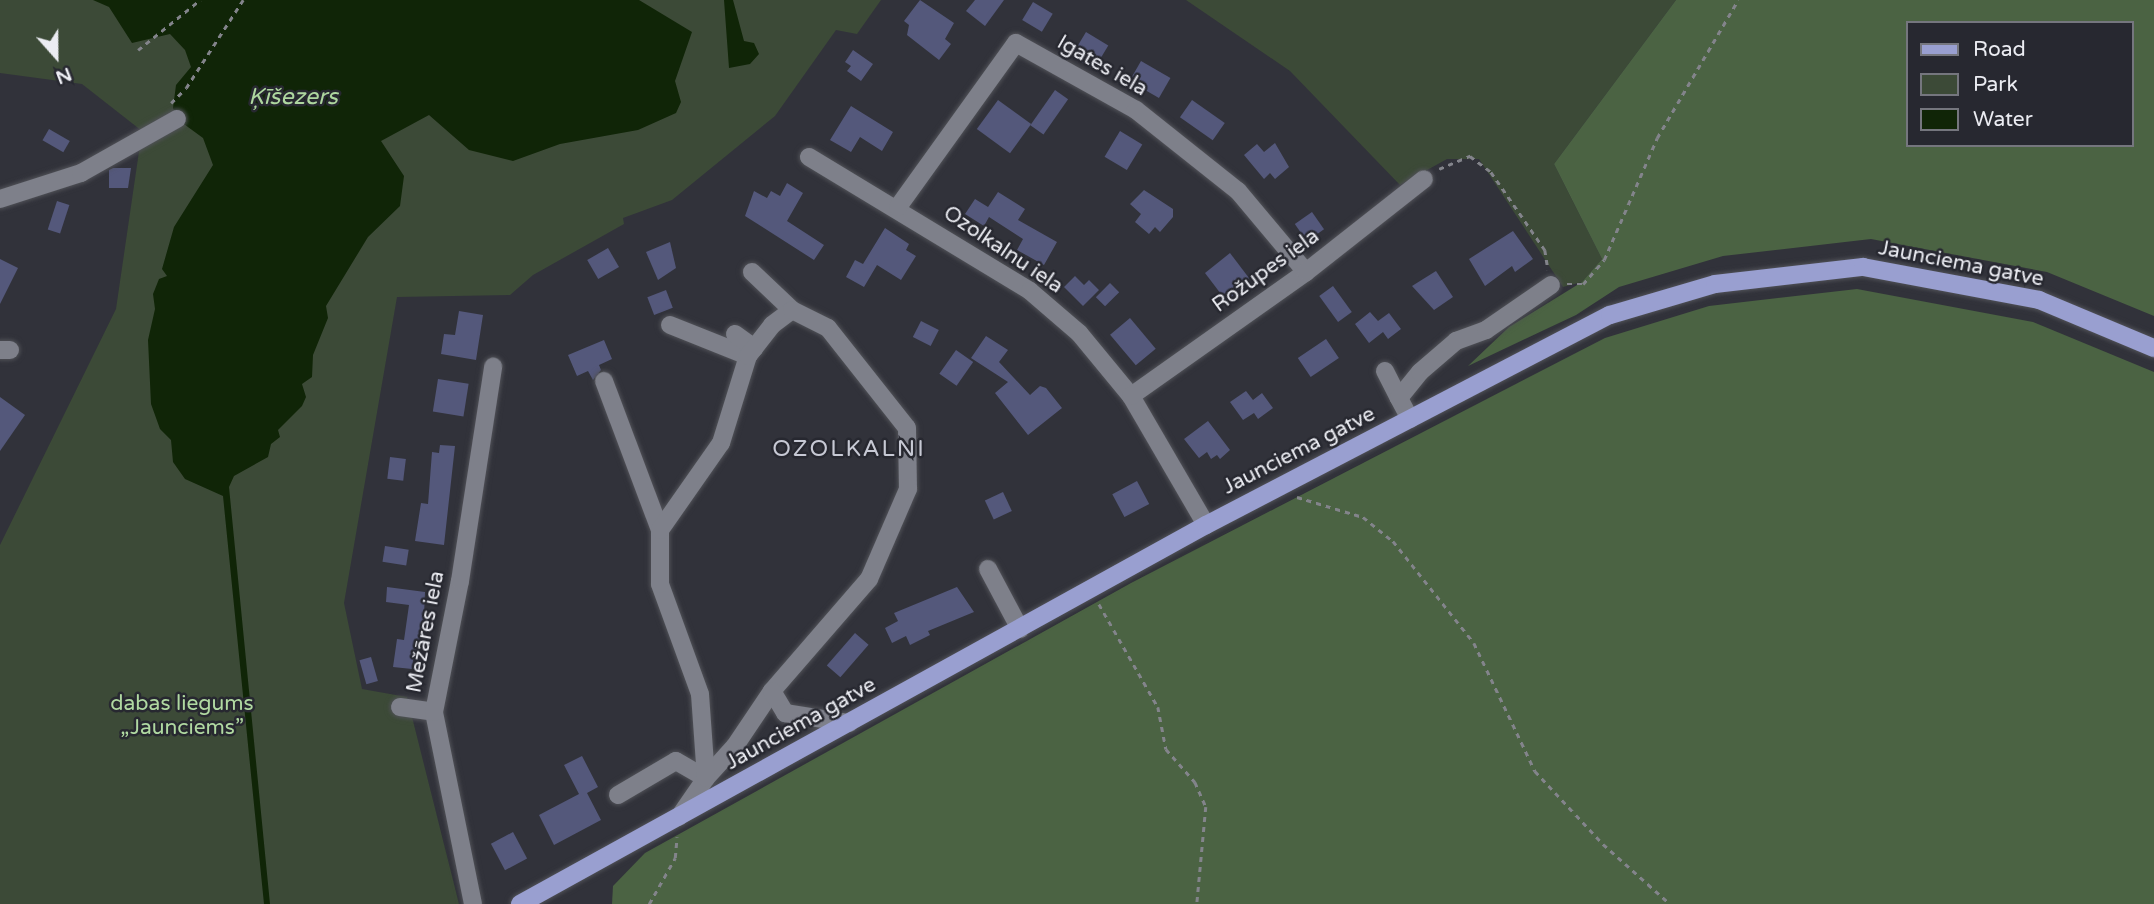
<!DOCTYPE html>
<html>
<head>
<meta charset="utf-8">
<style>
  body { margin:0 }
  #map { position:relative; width:2154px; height:904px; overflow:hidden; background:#31323a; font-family:"Varela Round",sans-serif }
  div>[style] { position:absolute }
  .green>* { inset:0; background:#3c4a37 }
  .forest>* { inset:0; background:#4b6343 }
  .water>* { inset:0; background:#102507 }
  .building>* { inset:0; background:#54587b; transform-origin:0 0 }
  .path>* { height:2.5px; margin-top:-1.25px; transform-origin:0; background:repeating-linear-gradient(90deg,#83848b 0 5px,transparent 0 10px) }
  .roads { filter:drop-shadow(0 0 2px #505157) drop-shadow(0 0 2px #505157) }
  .minor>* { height:18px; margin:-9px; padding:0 9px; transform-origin:9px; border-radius:9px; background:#7e808a }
  .major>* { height:18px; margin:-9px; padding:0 9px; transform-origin:9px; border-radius:9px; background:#999fd0 }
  span { translate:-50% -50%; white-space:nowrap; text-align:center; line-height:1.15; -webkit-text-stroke:5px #272830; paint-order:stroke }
  .street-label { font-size:21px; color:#ebecf2 }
  .park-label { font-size:21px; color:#b0d9a1 }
  .water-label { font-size:23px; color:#aed79f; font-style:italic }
  .neighbourhood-label { font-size:23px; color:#c7c9d4; letter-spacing:2px }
  .legend { position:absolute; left:1906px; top:21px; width:228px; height:126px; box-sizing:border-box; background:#272830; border:2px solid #75767e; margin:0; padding:9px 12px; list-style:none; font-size:21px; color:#ebecf2 }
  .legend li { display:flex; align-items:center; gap:14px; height:35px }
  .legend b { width:35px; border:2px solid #75767e }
  .north { position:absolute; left:21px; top:21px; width:70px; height:70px; -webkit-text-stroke:5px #272830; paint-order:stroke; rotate:159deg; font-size:19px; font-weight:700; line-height:28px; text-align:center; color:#ebecf2 }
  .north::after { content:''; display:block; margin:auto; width:24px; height:32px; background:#ebecf2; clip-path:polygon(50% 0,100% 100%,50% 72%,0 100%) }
</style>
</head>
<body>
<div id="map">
  <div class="green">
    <div style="clip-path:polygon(0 0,881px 0,857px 34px,836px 30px,775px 116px,672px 200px,623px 218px,624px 224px,533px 275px,510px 295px,397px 297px,344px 603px,362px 689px,407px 697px,459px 904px,0 904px,0 545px,116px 309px,142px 131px,82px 84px,0 73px)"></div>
    <div style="clip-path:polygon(1186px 0,1676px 0,1554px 164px,1602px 259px,1582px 282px,1563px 287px,1479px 159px,1447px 159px,1400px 185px,1290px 71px)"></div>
  </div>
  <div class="forest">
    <div style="clip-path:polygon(evenodd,1676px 0,2154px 0,2154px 316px,2047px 272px,1871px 239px,1723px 256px,1619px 287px,1576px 315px,1468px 366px,1509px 327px,1582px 282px,1602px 259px,1554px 164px,1676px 0,1907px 23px,2131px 23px,2131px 145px,1907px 145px,1907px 23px)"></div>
    <div style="clip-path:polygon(1857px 289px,2033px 322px,2154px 372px,2154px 904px,612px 904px,613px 886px,645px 853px,1131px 583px,1605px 338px,1709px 306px)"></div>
  </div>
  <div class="water">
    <div style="clip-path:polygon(93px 0,639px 0,692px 32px,675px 81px,681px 102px,676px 113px,638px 130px,560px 144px,513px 161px,469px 150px,429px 115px,381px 141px,404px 176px,400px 206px,368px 237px,326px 306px,328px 318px,313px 355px,312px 377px,302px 384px,306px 397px,302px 406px,278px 430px,280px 437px,271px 444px,268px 457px,234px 476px,229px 487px,270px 904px,264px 904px,223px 496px,185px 479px,173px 462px,171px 440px,160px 429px,151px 404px,148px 340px,155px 309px,153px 294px,159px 279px,167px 276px,162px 269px,174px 227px,213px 165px,203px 138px,177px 119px,173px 108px,176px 85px,191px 67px,185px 50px,170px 34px,132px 43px,109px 7px)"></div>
    <div style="clip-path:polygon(724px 0,733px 0,744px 41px,754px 43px,759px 54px,750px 64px,729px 68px)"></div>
  </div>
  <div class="building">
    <div style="clip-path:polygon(920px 0,954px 23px,945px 39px,951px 44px,939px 60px,907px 35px,909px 25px,904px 21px)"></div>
    <div style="clip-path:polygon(975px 0,1004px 0,985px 26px,966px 11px)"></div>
    <div style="left:1033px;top:2px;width:23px;height:21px;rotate:31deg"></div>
    <div style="left:1086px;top:32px;width:26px;height:28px;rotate:31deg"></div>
    <div style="clip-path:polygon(853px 50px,873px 64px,861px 81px,847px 71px,851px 66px,845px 62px)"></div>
    <div style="left:1141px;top:61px;width:34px;height:23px;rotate:30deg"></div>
    <div style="left:1055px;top:90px;width:16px;height:43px;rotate:35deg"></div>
    <div style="left:998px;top:100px;width:41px;height:36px;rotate:36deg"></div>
    <div style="left:1192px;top:100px;width:40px;height:21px;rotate:35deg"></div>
    <div style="clip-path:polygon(851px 106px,893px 132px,882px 151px,860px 137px,851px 152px,830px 140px)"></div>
    <div style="left:49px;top:129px;width:24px;height:13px;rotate:30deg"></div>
    <div style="left:1120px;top:131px;width:26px;height:30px;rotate:31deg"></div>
    <div style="clip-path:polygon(1275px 143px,1289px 167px,1275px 179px,1270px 173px,1264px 179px,1244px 155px,1257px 144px,1264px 152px)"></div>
    <div style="clip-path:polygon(113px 168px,131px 168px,128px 188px,109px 188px,109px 170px)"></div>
    <div style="clip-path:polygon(787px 183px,803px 193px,787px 221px,824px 245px,814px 260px,745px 216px,754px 191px,767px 198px,771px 191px,780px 196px)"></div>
    <div style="clip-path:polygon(1144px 190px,1173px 209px,1173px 217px,1160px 232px,1155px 227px,1149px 234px,1135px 222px,1141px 214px,1130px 204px)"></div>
    <div style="clip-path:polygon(998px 192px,1025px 209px,1018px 220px,1057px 242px,1044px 265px,1017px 250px,1023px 239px,989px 217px,984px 226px,965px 214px,975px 199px,988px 207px)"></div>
    <div style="left:57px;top:201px;width:13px;height:30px;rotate:18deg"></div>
    <div style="left:1312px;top:212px;width:21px;height:21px;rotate:55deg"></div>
    <div style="clip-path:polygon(885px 228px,909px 244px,906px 250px,916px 256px,901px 280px,877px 265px,864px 287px,846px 277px,855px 260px,863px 264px)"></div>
    <div style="clip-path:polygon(1513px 231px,1533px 259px,1515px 272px,1512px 266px,1485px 286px,1469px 259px)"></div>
    <div style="clip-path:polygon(670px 242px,676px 268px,658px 280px,646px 252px)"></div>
    <div style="left:608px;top:248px;width:22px;height:24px;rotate:60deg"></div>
    <div style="clip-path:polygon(1230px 253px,1249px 278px,1227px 302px,1205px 273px)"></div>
    <div style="clip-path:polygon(0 259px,18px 268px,0 304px)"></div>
    <div style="clip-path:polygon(1436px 271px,1453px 297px,1434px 310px,1412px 286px)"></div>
    <div style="clip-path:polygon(1075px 276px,1084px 285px,1089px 280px,1099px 290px,1083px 306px,1064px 287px)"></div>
    <div style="left:1110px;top:283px;width:13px;height:20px;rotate:45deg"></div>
    <div style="left:1333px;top:286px;width:32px;height:17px;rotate:54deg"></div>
    <div style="left:666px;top:290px;width:19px;height:20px;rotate:69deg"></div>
    <div style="clip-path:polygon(459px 311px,483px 315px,476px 360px,441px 354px,444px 334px,455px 335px)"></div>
    <div style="clip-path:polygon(1370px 312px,1378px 321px,1389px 313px,1401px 329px,1388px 339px,1383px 332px,1369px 343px,1355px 324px)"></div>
    <div style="left:1130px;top:318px;width:40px;height:26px;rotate:50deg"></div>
    <div style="left:921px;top:321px;width:20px;height:18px;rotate:27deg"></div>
    <div style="clip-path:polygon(986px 336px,1008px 350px,999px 362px,1030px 395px,1040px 386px,1046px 388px,1062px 408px,1028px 435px,995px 393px,1008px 382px,971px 358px)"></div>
    <div style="left:1326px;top:339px;width:23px;height:34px;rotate:56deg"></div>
    <div style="clip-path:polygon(604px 340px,612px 359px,599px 365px,601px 370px,593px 380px,588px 371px,577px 376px,568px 355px)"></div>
    <div style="left:956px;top:350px;width:21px;height:29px;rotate:35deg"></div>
    <div style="left:438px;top:379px;width:31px;height:33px;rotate:9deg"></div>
    <div style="clip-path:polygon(1246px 391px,1253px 400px,1262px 393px,1273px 408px,1258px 419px,1254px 413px,1243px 420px,1230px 402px)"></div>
    <div style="clip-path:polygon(0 397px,25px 415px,0 451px)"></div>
    <div style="clip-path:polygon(1208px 421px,1230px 450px,1220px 459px,1217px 455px,1211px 459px,1207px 452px,1199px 458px,1184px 439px)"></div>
    <div style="clip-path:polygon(440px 445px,455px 446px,444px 545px,415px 541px,421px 503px,428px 504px,432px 452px,439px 453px)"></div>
    <div style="left:390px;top:457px;width:16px;height:22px;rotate:7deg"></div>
    <div style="left:1137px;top:481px;width:26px;height:28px;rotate:62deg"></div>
    <div style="left:1003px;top:492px;width:21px;height:20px;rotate:65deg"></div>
    <div style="left:385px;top:546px;width:24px;height:16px;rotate:9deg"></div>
    <div style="clip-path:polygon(387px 587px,425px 592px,422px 661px,413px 660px,412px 669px,393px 667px,397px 639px,404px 640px,409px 605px,386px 602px)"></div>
    <div style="clip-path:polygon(957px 587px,974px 612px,928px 631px,930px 635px,910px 645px,906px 636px,892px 643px,885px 628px,898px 621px,894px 613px)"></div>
    <div style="left:855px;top:633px;width:18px;height:43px;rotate:41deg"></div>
    <div style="left:371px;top:657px;width:25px;height:12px;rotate:74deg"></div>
    <div style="clip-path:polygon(582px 756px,598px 787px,587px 793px,601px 820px,554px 845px,539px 815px,579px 794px,564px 765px)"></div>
    <div style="left:513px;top:832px;width:30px;height:25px;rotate:62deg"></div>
  </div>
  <div class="path">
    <div style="left:138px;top:50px;width:80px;rotate:-38.9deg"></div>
    <div style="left:171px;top:103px;width:21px;rotate:-45deg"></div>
    <div style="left:186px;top:88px;width:105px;rotate:-57.1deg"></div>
    <div style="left:1439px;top:169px;width:34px;rotate:-23deg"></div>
    <div style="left:1470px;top:156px;width:26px;rotate:37deg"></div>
    <div style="left:1491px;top:172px;width:95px;rotate:55.3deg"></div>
    <div style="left:1545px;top:250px;width:20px;rotate:81deg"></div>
    <div style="left:1567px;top:284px;width:16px"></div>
    <div style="left:1583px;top:284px;width:32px;rotate:-49deg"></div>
    <div style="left:1604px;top:260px;width:133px;rotate:-66.5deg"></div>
    <div style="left:1657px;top:138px;width:160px;rotate:-59.6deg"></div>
    <div style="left:1297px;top:497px;width:69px;rotate:16.9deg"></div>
    <div style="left:1363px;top:517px;width:38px;rotate:39deg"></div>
    <div style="left:1393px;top:541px;width:130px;rotate:51.5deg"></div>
    <div style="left:1474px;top:643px;width:142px;rotate:64.5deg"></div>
    <div style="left:1535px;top:771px;width:100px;rotate:47deg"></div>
    <div style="left:1603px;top:844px;width:90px;rotate:41.8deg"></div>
    <div style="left:1099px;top:604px;width:119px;rotate:60.2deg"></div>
    <div style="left:1158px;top:707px;width:43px;rotate:79.2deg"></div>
    <div style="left:1166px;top:749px;width:44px;rotate:48.7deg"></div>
    <div style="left:1195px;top:782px;width:27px;rotate:66deg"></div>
    <div style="left:1206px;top:807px;width:97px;rotate:95.3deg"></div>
    <div style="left:649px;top:904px;width:53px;rotate:-60.5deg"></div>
    <div style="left:675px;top:858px;width:21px;rotate:-85deg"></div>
  </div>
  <div class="roads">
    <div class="minor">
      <div style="left:809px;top:157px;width:258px;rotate:31.2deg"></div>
      <div style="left:1030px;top:291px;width:65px;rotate:40.6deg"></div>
      <div style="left:1079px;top:333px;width:82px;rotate:50.5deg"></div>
      <div style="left:1131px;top:396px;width:149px;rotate:59.8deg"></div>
      <div style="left:0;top:199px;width:85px;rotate:-17.8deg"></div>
      <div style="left:81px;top:173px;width:110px;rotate:-29.4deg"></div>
      <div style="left:898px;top:207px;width:202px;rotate:-54.3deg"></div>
      <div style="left:1016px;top:43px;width:137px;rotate:29.2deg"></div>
      <div style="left:1136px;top:110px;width:130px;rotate:38.5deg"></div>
      <div style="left:1238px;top:191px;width:106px;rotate:50deg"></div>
      <div style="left:752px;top:272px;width:55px;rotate:43.5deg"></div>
      <div style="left:670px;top:325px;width:84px;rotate:21.7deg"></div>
      <div style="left:735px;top:334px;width:24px;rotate:36deg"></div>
      <div style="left:0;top:350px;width:10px"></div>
      <div style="left:1385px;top:371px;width:30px;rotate:63deg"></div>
      <div style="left:604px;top:381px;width:159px;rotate:69.4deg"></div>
      <div style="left:1131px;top:396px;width:214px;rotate:-35.3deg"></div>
      <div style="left:1306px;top:272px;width:150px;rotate:-38.2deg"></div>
      <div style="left:1410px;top:419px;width:24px;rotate:-118deg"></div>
      <div style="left:1399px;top:398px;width:33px;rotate:-51deg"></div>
      <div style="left:1420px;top:372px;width:48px;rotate:-40.7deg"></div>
      <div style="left:1456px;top:341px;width:32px;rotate:-20deg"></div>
      <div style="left:1486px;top:330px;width:79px;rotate:-34.7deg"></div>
      <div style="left:988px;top:569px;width:68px;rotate:61.9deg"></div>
      <div style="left:400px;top:707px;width:34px;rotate:8deg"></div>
      <div style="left:618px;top:795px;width:67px;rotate:-30.4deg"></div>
      <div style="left:676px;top:761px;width:34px;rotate:30deg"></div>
      <div style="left:706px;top:778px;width:43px;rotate:-47.8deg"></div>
      <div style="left:735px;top:746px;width:66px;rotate:-56.1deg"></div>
      <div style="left:679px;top:817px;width:47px;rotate:-55.3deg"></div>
      <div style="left:706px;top:778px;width:84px;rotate:-94.1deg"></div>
      <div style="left:700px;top:694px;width:117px;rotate:-110deg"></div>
      <div style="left:660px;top:584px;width:54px;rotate:-90deg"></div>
      <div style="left:660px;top:530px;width:106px;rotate:-55deg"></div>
      <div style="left:721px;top:443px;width:91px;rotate:-72.8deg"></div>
      <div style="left:748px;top:356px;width:39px;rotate:-52deg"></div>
      <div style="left:772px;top:325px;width:25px;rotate:-37deg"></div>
      <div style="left:792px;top:310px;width:40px;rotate:26.6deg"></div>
      <div style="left:828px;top:328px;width:127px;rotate:51.7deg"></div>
      <div style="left:907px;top:428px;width:61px;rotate:89.1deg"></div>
      <div style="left:908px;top:489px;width:98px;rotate:113.4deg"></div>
      <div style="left:869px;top:579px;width:148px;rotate:130.9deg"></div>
      <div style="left:772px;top:691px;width:26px;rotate:59deg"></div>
      <div style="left:785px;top:713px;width:65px;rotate:8.9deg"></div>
      <div style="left:473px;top:904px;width:196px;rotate:-101.5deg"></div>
      <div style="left:434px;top:712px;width:134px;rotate:-78.8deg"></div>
      <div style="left:460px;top:581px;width:217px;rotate:-81.2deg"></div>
    </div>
    <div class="major">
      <div style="left:520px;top:904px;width:784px;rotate:-28.92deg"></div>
      <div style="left:1206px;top:525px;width:455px;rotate:-27.5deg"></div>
      <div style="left:1610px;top:315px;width:109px;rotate:-16.4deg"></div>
      <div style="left:1715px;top:284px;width:149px;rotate:-6.6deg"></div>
      <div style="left:1863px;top:267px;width:179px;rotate:10.6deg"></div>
      <div style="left:2039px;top:300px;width:125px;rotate:22.7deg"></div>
    </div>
  </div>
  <div class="street-label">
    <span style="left:1102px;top:66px;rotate:30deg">Igates iela</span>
    <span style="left:1003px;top:250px;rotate:34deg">Ozolkalnu iela</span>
    <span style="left:1961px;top:264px;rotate:11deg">Jaunciema gatve</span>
    <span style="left:1266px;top:271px;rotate:-36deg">Rožupes iela</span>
    <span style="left:1299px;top:451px;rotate:-27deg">Jaunciema gatve</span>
    <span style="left:426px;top:632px;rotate:-79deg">Mežāres iela</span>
    <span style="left:801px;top:724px;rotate:-29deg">Jaunciema gatve</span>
  </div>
  <div class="park-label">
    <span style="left:182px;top:716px">dabas liegums<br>„Jaunciems”</span>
  </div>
  <div class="water-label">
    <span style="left:293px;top:97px">Ķīšezers</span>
  </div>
  <div class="neighbourhood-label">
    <span style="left:849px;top:449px">OZOLKALNI</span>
  </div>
  <ul class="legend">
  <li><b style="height:9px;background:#999fd0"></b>Road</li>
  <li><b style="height:19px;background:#3c4a37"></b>Park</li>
  <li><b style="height:19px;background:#102507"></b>Water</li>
  </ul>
  <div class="north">N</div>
</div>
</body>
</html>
